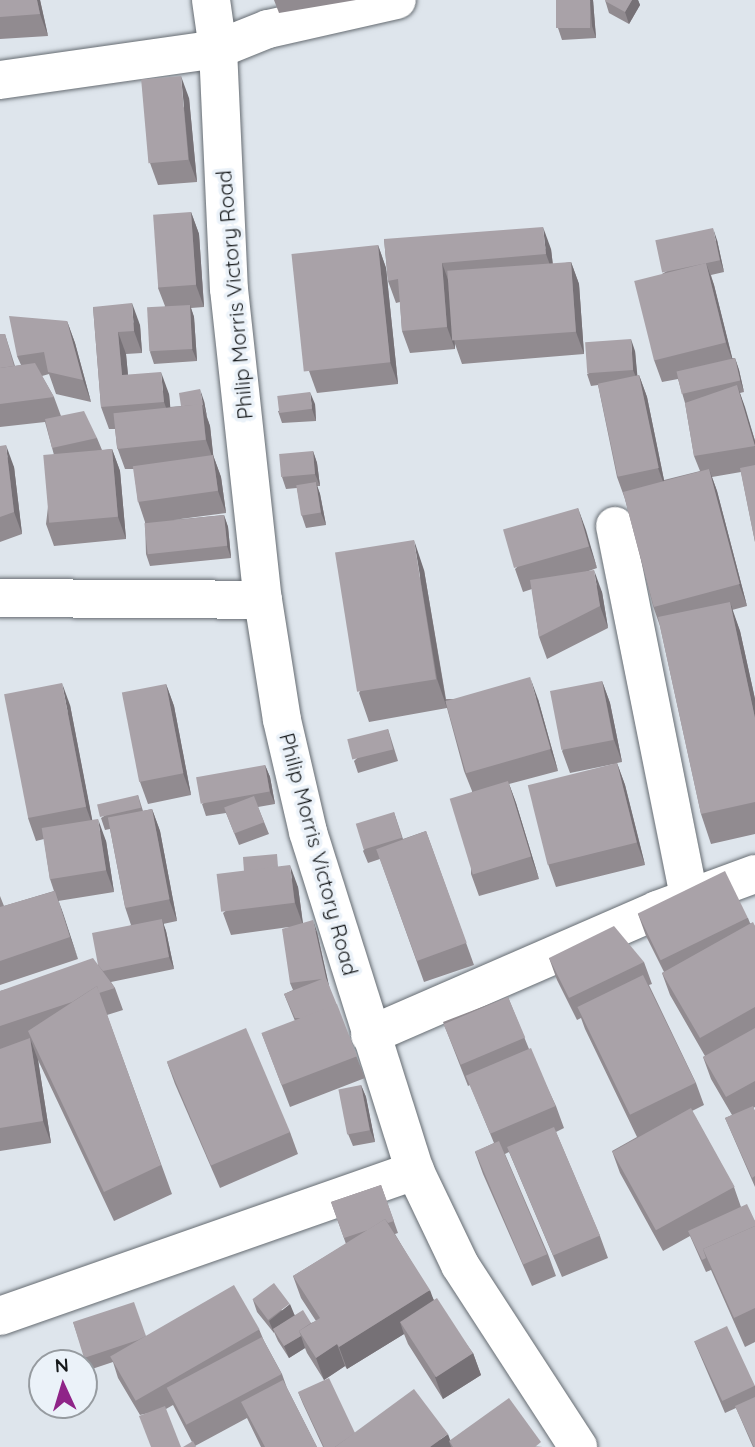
<!DOCTYPE html>
<html>
<head>
<meta charset="utf-8">
<style>
  body { margin:0 }
  #map { position:relative; width:755px; height:1447px; overflow:hidden; background:#dee5ec; font-family:Quicksand,sans-serif }
  div>[style] { position:absolute }
  .roads { filter:drop-shadow(0 0 2px #666c72) drop-shadow(0 0 2px #666c72) }
  .minor>* { height:38px; margin:-19px; padding:0 19px; transform-origin:19px; border-radius:19px; background:#fff }
  .wall>* { inset:0; background:#918b90 }
  .shaded-wall>* { inset:0; background:#767176 }
  .building>* { inset:0; background:#a9a2a8; transform-origin:0 0 }
  span { translate:-50% -50%; white-space:nowrap; text-align:center; line-height:1.15; -webkit-text-stroke:7px #ebf2f9; paint-order:stroke }
  .street-label { font-size:21px; color:#16191b }
  .north { position:absolute; left:28px; top:1349px; width:70px; height:70px; box-sizing:border-box; background:#ebf2f9; border:2px solid #969ba0; border-radius:50%; rotate:356deg; font-size:19px; font-weight:700; line-height:28px; text-align:center; color:#16191b }
  .north::after { content:''; display:block; margin:auto; width:24px; height:32px; background:#8f2488; clip-path:polygon(50% 0,100% 100%,50% 72%,0 100%) }
</style>
</head>
<body>
<div id="map">
  <div class="roads">
    <div class="minor">
      <div style="left:211px;top:0;width:49px;rotate:81.9deg"></div>
      <div style="left:218px;top:49px;width:240px;rotate:87.4deg"></div>
      <div style="left:229px;top:289px;width:313px;rotate:83.8deg"></div>
      <div style="left:263px;top:600px;width:121px;rotate:81deg"></div>
      <div style="left:282px;top:720px;width:115px;rotate:76.9deg"></div>
      <div style="left:308px;top:832px;width:355px;rotate:72.5deg"></div>
      <div style="left:415px;top:1171px;width:104px;rotate:64.4deg"></div>
      <div style="left:460px;top:1265px;width:217px;rotate:57deg"></div>
      <div style="left:0;top:80px;width:220px;rotate:-8.1deg"></div>
      <div style="left:218px;top:49px;width:54px;rotate:-21.8deg"></div>
      <div style="left:268px;top:29px;width:132px;rotate:-12.7deg"></div>
      <div style="left:615px;top:526px;width:379px;rotate:78.7deg"></div>
      <div style="left:0;top:598px;width:263px;rotate:0.4deg"></div>
      <div style="left:370px;top:1035px;width:313px;rotate:-23.5deg"></div>
      <div style="left:657px;top:910px;width:104px;rotate:-20.2deg"></div>
      <div style="left:0;top:1316px;width:440px;rotate:-19.3deg"></div>
    </div>
  </div>
  <div class="wall">
    <div style="clip-path:polygon(0 0,40px 0,48px 36px,0 39px)"></div>
    <div style="clip-path:polygon(274px 0,356px 0,279px 13px)"></div>
    <div style="clip-path:polygon(593px 0,596px 38px,562px 40px,558px 28px)"></div>
    <div style="clip-path:polygon(605px 0,638px 0,640px 5px,629px 24px,609px 13px)"></div>
    <div style="clip-path:polygon(189px 98px,197px 182px,158px 185px,150px 163px)"></div>
    <div style="clip-path:polygon(191px 212px,199px 234px,204px 307px,191px 308px,194px 317px,197px 361px,154px 364px,150px 352px,165px 306px,158px 288px)"></div>
    <div style="clip-path:polygon(384px 239px,551px 249px,553px 265px,571px 262px,579px 284px,584px 354px,462px 364px,455px 344px,455px 349px,410px 353px,402px 331px,400px 302px,396px 303px,388px 281px)"></div>
    <div style="clip-path:polygon(717px 240px,724px 272px,711px 275px,714px 285px,732px 358px,735px 358px,739px 370px,744px 392px,740px 393px,755px 441px,755px 542px,741px 472px,712px 477px,717px 491px,747px 606px,732px 610px,740px 631px,755px 699px,755px 834px,711px 844px,701px 814px,660px 626px,653px 606px,625px 499px,617px 477px,598px 385px,591px 386px,587px 374px,635px 351px,637px 376px,639px 375px,647px 397px,664px 480px,700px 471px,694px 456px,685px 403px,678px 379px,662px 382px,654px 360px,662px 274px)"></div>
    <div style="clip-path:polygon(378px 245px,386px 268px,398px 384px,317px 393px,309px 371px)"></div>
    <div style="clip-path:polygon(93px 307px,140px 325px,142px 353px,126px 354px,128px 375px,169px 394px,170px 407px,181px 406px,204px 401px,207px 417px,210px 426px,213px 455px,221px 477px,226px 513px,173px 520px,224px 515px,228px 527px,231px 558px,150px 566px,146px 554px,145px 522px,138px 501px,134px 469px,125px 469px,117px 447px,115px 429px,109px 429px,101px 407px)"></div>
    <div style="clip-path:polygon(67px 321px,75px 343px,91px 402px,56px 394px,49px 374px,42px 376px,54px 397px,61px 416px,97px 438px,102px 450px,96px 451px,112px 449px,120px 471px,126px 539px,54px 546px,46px 524px,54px 455px,45px 422px,0 427px,0 334px,5px 334px,15px 366px,21px 365px,17px 356px)"></div>
    <div style="clip-path:polygon(315px 404px,316px 421px,282px 423px,278px 411px)"></div>
    <div style="clip-path:polygon(0 446px,14px 467px,22px 534px,0 542px)"></div>
    <div style="clip-path:polygon(313px 451px,317px 463px,320px 486px,317px 486px,320px 494px,326px 525px,306px 528px,302px 516px,297px 488px,286px 489px,282px 477px)"></div>
    <div style="clip-path:polygon(578px 508px,597px 568px,586px 572px,602px 592px,608px 628px,547px 659px,539px 637px,532px 589px,523px 592px,515px 569px)"></div>
    <div style="clip-path:polygon(424px 570px,446px 699px,538px 699px,558px 771px,509px 784px,516px 803px,539px 879px,479px 896px,471px 874px,472px 791px,464px 771px,447px 708px,369px 722px,359px 693px)"></div>
    <div style="clip-path:polygon(602px 681px,610px 703px,622px 762px,617px 763px,625px 785px,645px 865px,556px 887px,548px 864px,614px 764px,570px 773px,562px 751px)"></div>
    <div style="clip-path:polygon(166px 684px,174px 706px,191px 795px,148px 804px,140px 782px)"></div>
    <div style="clip-path:polygon(70px 705px,92px 820px,106px 841px,114px 892px,58px 901px,78px 959px,0 985px,0 896px,4px 906px,54px 891px,50px 879px,44px 839px,36px 841px,28px 818px)"></div>
    <div style="clip-path:polygon(388px 729px,398px 761px,358px 773px,354px 761px)"></div>
    <div style="clip-path:polygon(265px 765px,270px 777px,275px 804px,258px 807px,269px 834px,239px 845px,226px 813px,206px 816px,202px 804px)"></div>
    <div style="clip-path:polygon(138px 795px,143px 811px,152px 809px,160px 831px,177px 921px,163px 924px,166px 931px,174px 969px,111px 982px,115px 988px,123px 1010px,107px 1015px,172px 1194px,114px 1221px,38px 1060px,51px 1143px,0 1151px,0 991px,98px 965px,131px 925px,125px 907px,110px 829px,105px 830px,101px 818px)"></div>
    <div style="clip-path:polygon(394px 812px,403px 839px,426px 831px,474px 965px,424px 982px,380px 859px,368px 863px,363px 851px)"></div>
    <div style="clip-path:polygon(282px 866px,298px 887px,303px 923px,317px 932px,329px 987px,365px 1078px,290px 1107px,262px 1034px,295px 1021px,284px 994px,293px 990px,290px 983px,289px 927px,231px 935px,223px 913px)"></div>
    <div style="clip-path:polygon(638px 914px,748px 918px,750px 923px,755px 926px,755px 1107px,753px 1108px,755px 1111px,755px 1187px,725px 1118px,732px 1115px,711px 1079px,703px 1057px,705px 1056px,670px 995px,662px 973px,664px 972px,646px 936px)"></div>
    <div style="clip-path:polygon(549px 958px,644px 962px,652px 984px,649px 985px,696px 1083px,704px 1105px,692px 1111px,734px 1187px,741px 1207px,755px 1221px,755px 1342px,745px 1347px,711px 1270px,706px 1272px,690px 1236px,663px 1251px,620px 1173px,612px 1151px,637px 1137px,585px 1029px,581px 1018px,577px 1020px,557px 980px)"></div>
    <div style="clip-path:polygon(508px 997px,529px 1049px,556px 1106px,564px 1128px,556px 1132px,600px 1236px,608px 1258px,562px 1277px,509px 1152px,505px 1154px,548px 1254px,556px 1276px,532px 1286px,483px 1174px,475px 1152px,494px 1143px,470px 1085px,468px 1086px,443px 1022px)"></div>
    <div style="clip-path:polygon(167px 1062px,290px 1132px,298px 1154px,220px 1188px,175px 1084px)"></div>
    <div style="clip-path:polygon(361px 1085px,366px 1097px,375px 1142px,353px 1146px,348px 1134px)"></div>
    <div style="clip-path:polygon(381px 1185px,398px 1233px,395px 1234px,434px 1300px,473px 1353px,481px 1375px,443px 1399px,408px 1344px,404px 1334px,347px 1369px,345px 1366px,324px 1380px,307px 1353px,305px 1348px,289px 1358px,278px 1341px,274px 1332px,274px 1333px,257px 1312px,253px 1300px,295px 1315px,311px 1323px,316px 1321px,301px 1298px,293px 1276px,346px 1244px,331px 1202px)"></div>
    <div style="clip-path:polygon(73px 1322px,146px 1336px,259px 1329px,264px 1341px,282px 1374px,287px 1388px,317px 1447px,261px 1447px,247px 1418px,195px 1446px,192px 1442px,173px 1405px,166px 1409px,140px 1415px,118px 1378px,113px 1362px,89px 1370px)"></div>
    <div style="clip-path:polygon(694px 1341px,755px 1386px,755px 1447px,753px 1447px,736px 1408px,725px 1413px)"></div>
    <div style="clip-path:polygon(298px 1392px,355px 1433px,543px 1447px,323px 1447px,303px 1404px)"></div>
  </div>
  <div class="shaded-wall">
    <div style="clip-path:polygon(37px 0,40px 0,48px 36px,40px 14px)"></div>
    <div style="clip-path:polygon(590px 0,593px 0,596px 38px,592px 26px)"></div>
    <div style="clip-path:polygon(632px 0,638px 0,640px 5px,629px 24px,625px 12px)"></div>
    <div style="clip-path:polygon(181px 76px,189px 98px,197px 182px,189px 160px)"></div>
    <div style="clip-path:polygon(191px 212px,199px 234px,204px 307px,196px 285px)"></div>
    <div style="clip-path:polygon(543px 227px,551px 249px,554px 276px,546px 254px)"></div>
    <div style="clip-path:polygon(713px 228px,717px 240px,724px 272px,720px 260px)"></div>
    <div style="clip-path:polygon(378px 245px,386px 268px,398px 384px,390px 362px)"></div>
    <div style="clip-path:polygon(571px 262px,579px 284px,584px 354px,576px 332px)"></div>
    <div style="clip-path:polygon(442px 263px,450px 285px,455px 349px,447px 327px)"></div>
    <div style="clip-path:polygon(706px 263px,714px 285px,734px 365px,726px 343px)"></div>
    <div style="clip-path:polygon(132px 303px,140px 325px,142px 353px,134px 331px)"></div>
    <div style="clip-path:polygon(190px 305px,194px 317px,197px 361px,192px 349px)"></div>
    <div style="clip-path:polygon(67px 321px,75px 343px,91px 402px,83px 380px)"></div>
    <div style="clip-path:polygon(118px 332px,126px 354px,130px 397px,122px 375px)"></div>
    <div style="clip-path:polygon(631px 339px,635px 351px,638px 382px,633px 370px)"></div>
    <div style="clip-path:polygon(735px 358px,739px 370px,744px 392px,740px 380px)"></div>
    <div style="clip-path:polygon(161px 372px,169px 394px,172px 424px,164px 402px)"></div>
    <div style="clip-path:polygon(639px 375px,647px 397px,666px 490px,658px 468px)"></div>
    <div style="clip-path:polygon(737px 385px,745px 407px,755px 441px,755px 447px)"></div>
    <div style="clip-path:polygon(200px 389px,204px 401px,207px 417px,203px 405px)"></div>
    <div style="clip-path:polygon(310px 392px,315px 404px,316px 421px,312px 409px)"></div>
    <div style="clip-path:polygon(202px 404px,210px 426px,214px 462px,206px 440px)"></div>
    <div style="clip-path:polygon(6px 445px,14px 467px,22px 534px,14px 512px)"></div>
    <div style="clip-path:polygon(112px 449px,120px 471px,126px 539px,118px 517px)"></div>
    <div style="clip-path:polygon(313px 451px,317px 463px,320px 486px,315px 474px)"></div>
    <div style="clip-path:polygon(213px 455px,221px 477px,226px 513px,218px 491px)"></div>
    <div style="clip-path:polygon(709px 469px,717px 491px,747px 606px,739px 584px)"></div>
    <div style="clip-path:polygon(316px 482px,320px 494px,326px 525px,321px 513px)"></div>
    <div style="clip-path:polygon(578px 508px,586px 530px,597px 568px,589px 546px)"></div>
    <div style="clip-path:polygon(224px 515px,228px 527px,231px 558px,227px 546px)"></div>
    <div style="clip-path:polygon(414px 540px,424px 570px,447px 708px,437px 679px)"></div>
    <div style="clip-path:polygon(594px 570px,602px 592px,608px 628px,600px 606px)"></div>
    <div style="clip-path:polygon(730px 602px,740px 631px,755px 699px,755px 718px)"></div>
    <div style="clip-path:polygon(530px 677px,538px 699px,558px 771px,550px 749px)"></div>
    <div style="clip-path:polygon(602px 681px,610px 703px,622px 762px,614px 740px)"></div>
    <div style="clip-path:polygon(62px 683px,70px 705px,94px 829px,86px 807px)"></div>
    <div style="clip-path:polygon(166px 684px,174px 706px,191px 795px,183px 773px)"></div>
    <div style="clip-path:polygon(617px 763px,625px 785px,645px 865px,637px 843px)"></div>
    <div style="clip-path:polygon(265px 765px,270px 777px,275px 804px,270px 792px)"></div>
    <div style="clip-path:polygon(508px 781px,516px 803px,539px 879px,531px 857px)"></div>
    <div style="clip-path:polygon(152px 809px,160px 831px,177px 921px,169px 899px)"></div>
    <div style="clip-path:polygon(98px 819px,106px 841px,114px 892px,106px 870px)"></div>
    <div style="clip-path:polygon(290px 865px,298px 887px,303px 925px,295px 903px)"></div>
    <div style="clip-path:polygon(55px 891px,63px 913px,78px 959px,70px 937px)"></div>
    <div style="clip-path:polygon(162px 919px,166px 931px,174px 969px,169px 957px)"></div>
    <div style="clip-path:polygon(313px 920px,317px 932px,330px 990px,326px 978px)"></div>
    <div style="clip-path:polygon(30px 1038px,38px 1060px,51px 1143px,43px 1121px)"></div>
    <div style="clip-path:polygon(361px 1085px,366px 1097px,375px 1142px,370px 1130px)"></div>
    <div style="clip-path:polygon(430px 1290px,438px 1312px,400px 1322px,404px 1334px,347px 1369px,339px 1347px)"></div>
    <div style="clip-path:polygon(290px 1304px,295px 1316px,273px 1329px,274px 1333px,269px 1321px)"></div>
    <div style="clip-path:polygon(301px 1336px,305px 1348px,289px 1358px,284px 1346px)"></div>
    <div style="clip-path:polygon(337px 1344px,345px 1366px,324px 1380px,316px 1358px)"></div>
    <div style="clip-path:polygon(473px 1353px,481px 1375px,443px 1399px,435px 1377px)"></div>
    <div style="clip-path:polygon(448px 1434px,452px 1445px,449px 1441px,451px 1447px,430px 1447px)"></div>
  </div>
  <div class="building">
    <div style="clip-path:polygon(0 0,37px 0,40px 14px,0 17px)"></div>
    <div style="left:556px;top:0;width:34px;height:28px"></div>
    <div style="clip-path:polygon(605px 0,632px 0,625px 12px,605px 1px)"></div>
    <div style="left:181px;top:76px;width:84px;height:40px;rotate:85deg"></div>
    <div style="left:191px;top:212px;width:73px;height:38px;rotate:86deg"></div>
    <div style="clip-path:polygon(543px 227px,546px 254px,442px 263px,447px 327px,402px 331px,398px 279px,388px 281px,384px 239px)"></div>
    <div style="left:713px;top:228px;width:33px;height:59px;rotate:78deg"></div>
    <div style="left:378px;top:245px;width:118px;height:87px;rotate:84deg"></div>
    <div style="left:571px;top:262px;width:70px;height:124px;rotate:86deg"></div>
    <div style="left:706px;top:263px;width:82px;height:74px;rotate:76deg"></div>
    <div style="clip-path:polygon(132px 303px,134px 331px,118px 332px,122px 375px,161px 372px,164px 402px,101px 407px,93px 307px)"></div>
    <div style="left:190px;top:305px;width:44px;height:43px;rotate:87deg"></div>
    <div style="clip-path:polygon(9px 316px,67px 321px,83px 380px,48px 372px,44px 352px,17px 356px)"></div>
    <div style="clip-path:polygon(0 334px,5px 334px,14px 366px,0 368px)"></div>
    <div style="left:631px;top:339px;width:31px;height:46px;rotate:86deg"></div>
    <div style="left:735px;top:358px;width:23px;height:60px;rotate:77deg"></div>
    <div style="clip-path:polygon(35px 363px,54px 397px,0 404px,0 368px)"></div>
    <div style="left:639px;top:375px;width:95px;height:42px;rotate:78deg"></div>
    <div style="clip-path:polygon(737px 385px,755px 446px,694px 456px,685px 403px)"></div>
    <div style="clip-path:polygon(200px 389px,203px 405px,181px 406px,179px 393px)"></div>
    <div style="left:310px;top:392px;width:17px;height:33px;rotate:83deg"></div>
    <div style="left:202px;top:404px;width:36px;height:89px;rotate:84deg"></div>
    <div style="clip-path:polygon(84px 411px,97px 438px,52px 448px,45px 419px)"></div>
    <div style="clip-path:polygon(6px 445px,14px 512px,0 517px,0 446px)"></div>
    <div style="left:112px;top:449px;width:68px;height:69px;rotate:85deg"></div>
    <div style="left:313px;top:451px;width:23px;height:34px;rotate:85deg"></div>
    <div style="left:213px;top:455px;width:36px;height:81px;rotate:82deg"></div>
    <div style="clip-path:polygon(755px 465px,755px 542px,740px 468px)"></div>
    <div style="left:709px;top:469px;width:119px;height:89px;rotate:75deg"></div>
    <div style="left:316px;top:482px;width:31px;height:20px;rotate:81deg"></div>
    <div style="left:578px;top:508px;width:40px;height:78px;rotate:74deg"></div>
    <div style="left:224px;top:515px;width:31px;height:80px;rotate:84deg"></div>
    <div style="left:414px;top:540px;width:141px;height:80px;rotate:81deg"></div>
    <div style="clip-path:polygon(594px 570px,600px 606px,539px 637px,530px 580px)"></div>
    <div style="clip-path:polygon(730px 602px,755px 718px,755px 802px,701px 814px,658px 617px)"></div>
    <div style="left:530px;top:677px;width:75px;height:88px;rotate:74deg"></div>
    <div style="left:602px;top:681px;width:60px;height:53px;rotate:79deg"></div>
    <div style="left:62px;top:683px;width:126px;height:59px;rotate:79deg"></div>
    <div style="left:166px;top:684px;width:91px;height:45px;rotate:79deg"></div>
    <div style="left:388px;top:729px;width:21px;height:42px;rotate:76deg"></div>
    <div style="left:617px;top:763px;width:82px;height:92px;rotate:76deg"></div>
    <div style="left:265px;top:765px;width:27px;height:70px;rotate:80deg"></div>
    <div style="left:508px;top:781px;width:79px;height:61px;rotate:73deg"></div>
    <div style="left:138px;top:795px;width:13px;height:42px;rotate:77deg"></div>
    <div style="left:254px;top:796px;width:28px;height:32px;rotate:69deg"></div>
    <div style="left:152px;top:809px;width:92px;height:45px;rotate:79deg"></div>
    <div style="left:394px;top:812px;width:27px;height:40px;rotate:73deg"></div>
    <div style="left:98px;top:819px;width:52px;height:57px;rotate:81deg"></div>
    <div style="left:426px;top:831px;width:119px;height:53px;rotate:70deg"></div>
    <div style="clip-path:polygon(277px 854px,278px 867px,244px 872px,243px 857px)"></div>
    <div style="left:290px;top:865px;width:38px;height:74px;rotate:83deg"></div>
    <div style="left:725px;top:871px;width:52px;height:97px;rotate:64deg"></div>
    <div style="clip-path:polygon(55px 891px,70px 937px,0 961px,0 907px)"></div>
    <div style="clip-path:polygon(162px 919px,169px 957px,103px 971px,98px 965px,92px 933px)"></div>
    <div style="clip-path:polygon(313px 920px,326px 978px,337px 1005px,303px 1018px,295px 1018px,284px 994px,322px 979px,290px 983px,282px 929px)"></div>
    <div style="clip-path:polygon(753px 922px,755px 926px,755px 1007px,700px 1038px,662px 973px)"></div>
    <div style="clip-path:polygon(614px 926px,644px 962px,569px 998px,549px 958px)"></div>
    <div style="clip-path:polygon(93px 958px,115px 988px,99px 993px,97px 986px,72px 1002px,0 1026px,0 991px)"></div>
    <div style="left:643px;top:975px;width:120px;height:73px;rotate:64deg"></div>
    <div style="clip-path:polygon(97px 986px,161px 1165px,104px 1192px,28px 1031px)"></div>
    <div style="left:508px;top:997px;width:44px;height:70px;rotate:67deg"></div>
    <div style="left:337px;top:1004px;width:56px;height:81px;rotate:69deg"></div>
    <div style="left:246px;top:1028px;width:113px;height:86px;rotate:67deg"></div>
    <div style="clip-path:polygon(755px 1028px,755px 1081px,726px 1097px,703px 1057px)"></div>
    <div style="clip-path:polygon(30px 1038px,43px 1121px,0 1128px,0 1049px)"></div>
    <div style="left:531px;top:1048px;width:63px;height:71px;rotate:67deg"></div>
    <div style="left:361px;top:1085px;width:46px;height:23px;rotate:79deg"></div>
    <div style="clip-path:polygon(753px 1106px,755px 1111px,755px 1176px,752px 1178px,725px 1118px)"></div>
    <div style="left:691px;top:1108px;width:90px;height:90px;rotate:61deg"></div>
    <div style="left:554px;top:1127px;width:118px;height:51px;rotate:67deg"></div>
    <div style="left:499px;top:1141px;width:123px;height:26px;rotate:67deg"></div>
    <div style="clip-path:polygon(381px 1185px,394px 1221px,388px 1223px,385px 1219px,368px 1230px,344px 1238px,331px 1202px)"></div>
    <div style="clip-path:polygon(747px 1204px,755px 1221px,755px 1226px,703px 1249px,706px 1258px,702px 1260px,688px 1231px)"></div>
    <div style="clip-path:polygon(385px 1219px,430px 1290px,339px 1347px,337px 1344px,316px 1358px,299px 1331px,320px 1318px,293px 1276px)"></div>
    <div style="clip-path:polygon(755px 1226px,755px 1308px,734px 1318px,703px 1249px)"></div>
    <div style="left:274px;top:1283px;width:26px;height:27px;rotate:53deg"></div>
    <div style="left:234px;top:1285px;width:51px;height:143px;rotate:60deg"></div>
    <div style="left:437px;top:1298px;width:66px;height:44px;rotate:57deg"></div>
    <div style="clip-path:polygon(134px 1302px,146px 1336px,138px 1340px,84px 1358px,73px 1322px)"></div>
    <div style="clip-path:polygon(303px 1310px,311px 1323px,299px 1331px,301px 1336px,284px 1346px,273px 1329px)"></div>
    <div style="left:727px;top:1326px;width:66px;height:36px;rotate:65deg"></div>
    <div style="left:262px;top:1337px;width:42px;height:108px;rotate:62deg"></div>
    <div style="clip-path:polygon(329px 1378px,355px 1433px,335px 1447px,324px 1447px,298px 1392px)"></div>
    <div style="clip-path:polygon(283px 1380px,317px 1447px,265px 1447px,241px 1402px)"></div>
    <div style="clip-path:polygon(414px 1389px,448px 1434px,430px 1447px,335px 1447px)"></div>
    <div style="clip-path:polygon(755px 1397px,755px 1447px,754px 1447px,735px 1406px)"></div>
    <div style="clip-path:polygon(509px 1398px,541px 1442px,535px 1447px,453px 1447px,449px 1441px)"></div>
    <div style="clip-path:polygon(165px 1406px,181px 1447px,151px 1447px,139px 1416px)"></div>
    <div style="clip-path:polygon(193px 1441px,196px 1447px,183px 1447px)"></div>
  </div>
  <div class="street-label">
    <span style="left:234px;top:295px;rotate:-95deg">Philip Morris Victory Road</span>
    <span style="left:319px;top:854px;rotate:75deg">Philip Morris Victory Road</span>
  </div>
  <div class="north">N</div>
</div>
</body>
</html>
